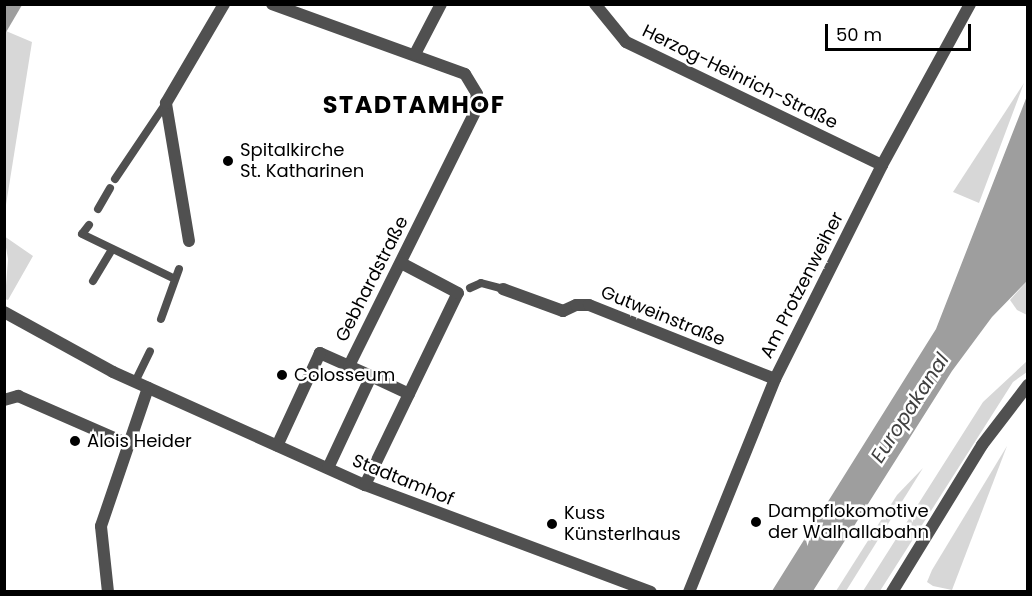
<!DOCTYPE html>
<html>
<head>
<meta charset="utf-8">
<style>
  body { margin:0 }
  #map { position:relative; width:1032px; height:596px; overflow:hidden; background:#fff; font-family:Poppins,sans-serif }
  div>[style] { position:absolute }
  .green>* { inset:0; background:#d7d7d7 }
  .water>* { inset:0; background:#9e9e9e }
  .lane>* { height:8px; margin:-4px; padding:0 4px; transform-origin:4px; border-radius:4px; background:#505050 }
  .street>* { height:12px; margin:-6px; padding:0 6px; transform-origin:6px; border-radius:6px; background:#505050 }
  .dots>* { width:16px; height:16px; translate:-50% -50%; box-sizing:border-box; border:3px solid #fff; border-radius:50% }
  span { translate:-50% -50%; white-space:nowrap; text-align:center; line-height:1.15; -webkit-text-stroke:5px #fff; paint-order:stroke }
  .street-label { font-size:18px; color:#000 }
  .poi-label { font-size:18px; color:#000 }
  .left { translate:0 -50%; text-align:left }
  .water-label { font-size:20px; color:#3f3f3f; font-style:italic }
  .district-label { font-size:24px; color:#000; font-weight:700; letter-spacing:1.5px }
  .frame { position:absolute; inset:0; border:6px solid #000; pointer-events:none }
  .scale { position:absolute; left:825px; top:24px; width:146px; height:27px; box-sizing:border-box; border:3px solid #000; border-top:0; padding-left:8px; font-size:18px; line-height:21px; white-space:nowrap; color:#000; -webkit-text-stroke:4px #fff; paint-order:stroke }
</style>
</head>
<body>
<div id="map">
  <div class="green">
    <div style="clip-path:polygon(6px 31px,32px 42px,5px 211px,4px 34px)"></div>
    <div style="clip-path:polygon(1024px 83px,979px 203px,953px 192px)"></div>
    <div style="clip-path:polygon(4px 236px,33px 256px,8px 300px,5px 299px,8px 259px)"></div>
    <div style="clip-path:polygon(1027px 281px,1027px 315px,1017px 310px,1010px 300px)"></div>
    <div style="clip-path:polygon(1027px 361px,1027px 372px,1013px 382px,880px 591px,863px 591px,983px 402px)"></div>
    <div style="clip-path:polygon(1007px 446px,952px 590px,933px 586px,927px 582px,932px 570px)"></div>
    <div style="clip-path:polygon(923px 468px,846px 591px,836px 591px,897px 495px)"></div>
  </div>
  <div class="water">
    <div style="clip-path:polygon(5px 4px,22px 5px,5px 34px,4px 5px)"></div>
    <div style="clip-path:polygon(1027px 96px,1027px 281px,992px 317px,952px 371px,813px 591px,772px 591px,936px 329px)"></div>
  </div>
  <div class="lane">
    <div style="left:115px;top:179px;width:92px;rotate:-56.1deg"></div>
    <div style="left:98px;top:209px;width:24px;rotate:-60deg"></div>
    <div style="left:89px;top:225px;width:11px;rotate:128deg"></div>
    <div style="left:82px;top:234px;width:103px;rotate:25.8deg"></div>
    <div style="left:93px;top:281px;width:37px;rotate:-59deg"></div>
    <div style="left:470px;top:288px;width:12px;rotate:-24deg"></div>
    <div style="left:481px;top:283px;width:23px;rotate:15deg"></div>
    <div style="left:161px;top:319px;width:53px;rotate:-70.2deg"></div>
    <div style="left:135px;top:382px;width:34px;rotate:-64deg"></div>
  </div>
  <div class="street">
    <div style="left:272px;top:4px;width:205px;rotate:19.9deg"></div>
    <div style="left:465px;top:74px;width:23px;rotate:59deg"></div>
    <div style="left:477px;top:94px;width:20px;rotate:99deg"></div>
    <div style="left:474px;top:114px;width:281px;rotate:116.4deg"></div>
    <div style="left:349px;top:366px;width:32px;rotate:-156deg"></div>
    <div style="left:320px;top:353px;width:102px;rotate:114.8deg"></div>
    <div style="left:595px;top:4px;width:49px;rotate:50.8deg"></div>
    <div style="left:626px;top:42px;width:284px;rotate:25.7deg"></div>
    <div style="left:415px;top:54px;width:56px;rotate:-62.5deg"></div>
    <div style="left:189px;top:241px;width:140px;rotate:-99.5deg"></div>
    <div style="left:166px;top:103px;width:115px;rotate:-59.6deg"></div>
    <div style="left:503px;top:289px;width:64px;rotate:20.1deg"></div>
    <div style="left:563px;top:311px;width:14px;rotate:-25deg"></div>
    <div style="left:576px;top:305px;width:13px"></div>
    <div style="left:589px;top:305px;width:200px;rotate:21.7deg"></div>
    <div style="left:4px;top:312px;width:124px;rotate:28.8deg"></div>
    <div style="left:113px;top:372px;width:276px;rotate:24.2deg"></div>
    <div style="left:365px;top:485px;width:305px;rotate:20.5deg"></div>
    <div style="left:371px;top:376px;width:42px;rotate:25.3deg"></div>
    <div style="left:4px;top:400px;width:15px;rotate:-16deg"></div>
    <div style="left:18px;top:396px;width:120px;rotate:23.6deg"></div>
    <div style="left:328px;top:468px;width:102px;rotate:-64.9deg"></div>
    <div style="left:371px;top:376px;width:24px;rotate:-156deg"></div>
    <div style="left:365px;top:485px;width:213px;rotate:-64.2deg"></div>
    <div style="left:458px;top:293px;width:64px;rotate:-152.2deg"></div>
    <div style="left:108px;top:592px;width:66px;rotate:-96.1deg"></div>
    <div style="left:101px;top:526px;width:146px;rotate:-71.2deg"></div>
    <div style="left:689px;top:592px;width:230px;rotate:-68deg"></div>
    <div style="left:775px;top:379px;width:239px;rotate:-63.4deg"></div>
    <div style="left:882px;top:165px;width:183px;rotate:-61.3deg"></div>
    <div style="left:892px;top:592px;width:172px;rotate:-58.5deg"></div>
    <div style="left:982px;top:445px;width:76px;rotate:-52.5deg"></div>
  </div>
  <div class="dots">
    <div style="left:228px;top:161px;background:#000"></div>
    <div style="left:282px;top:375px;background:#000"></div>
    <div style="left:75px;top:441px;background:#000"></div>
    <div style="left:756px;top:522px;background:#000"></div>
    <div style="left:552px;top:524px;background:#000"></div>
  </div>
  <div class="street-label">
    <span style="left:740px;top:77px;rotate:26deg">Herzog-Heinrich-Straße</span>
    <span style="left:372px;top:279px;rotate:-63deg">Gebhardstraße</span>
    <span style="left:802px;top:285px;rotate:-63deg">Am Protzenweiher</span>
    <span style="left:663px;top:316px;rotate:22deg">Gutweinstraße</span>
    <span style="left:403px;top:480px;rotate:22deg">Stadtamhof</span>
  </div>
  <div class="poi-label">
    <span class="left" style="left:240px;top:161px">Spitalkirche<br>St. Katharinen</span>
    <span class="left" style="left:294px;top:375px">Colosseum</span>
    <span class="left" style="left:87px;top:441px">Alois Heider</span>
    <span class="left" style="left:768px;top:522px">Dampflokomotive<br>der Walhallabahn</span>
    <span class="left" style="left:564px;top:524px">Kuss<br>Künsterlhaus</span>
  </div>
  <div class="water-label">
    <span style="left:910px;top:408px;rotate:-57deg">Europakanal</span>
  </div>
  <div class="district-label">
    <span style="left:414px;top:105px">STADTAMHOF</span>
  </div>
  <div class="frame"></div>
  <div class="scale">50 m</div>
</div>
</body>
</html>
